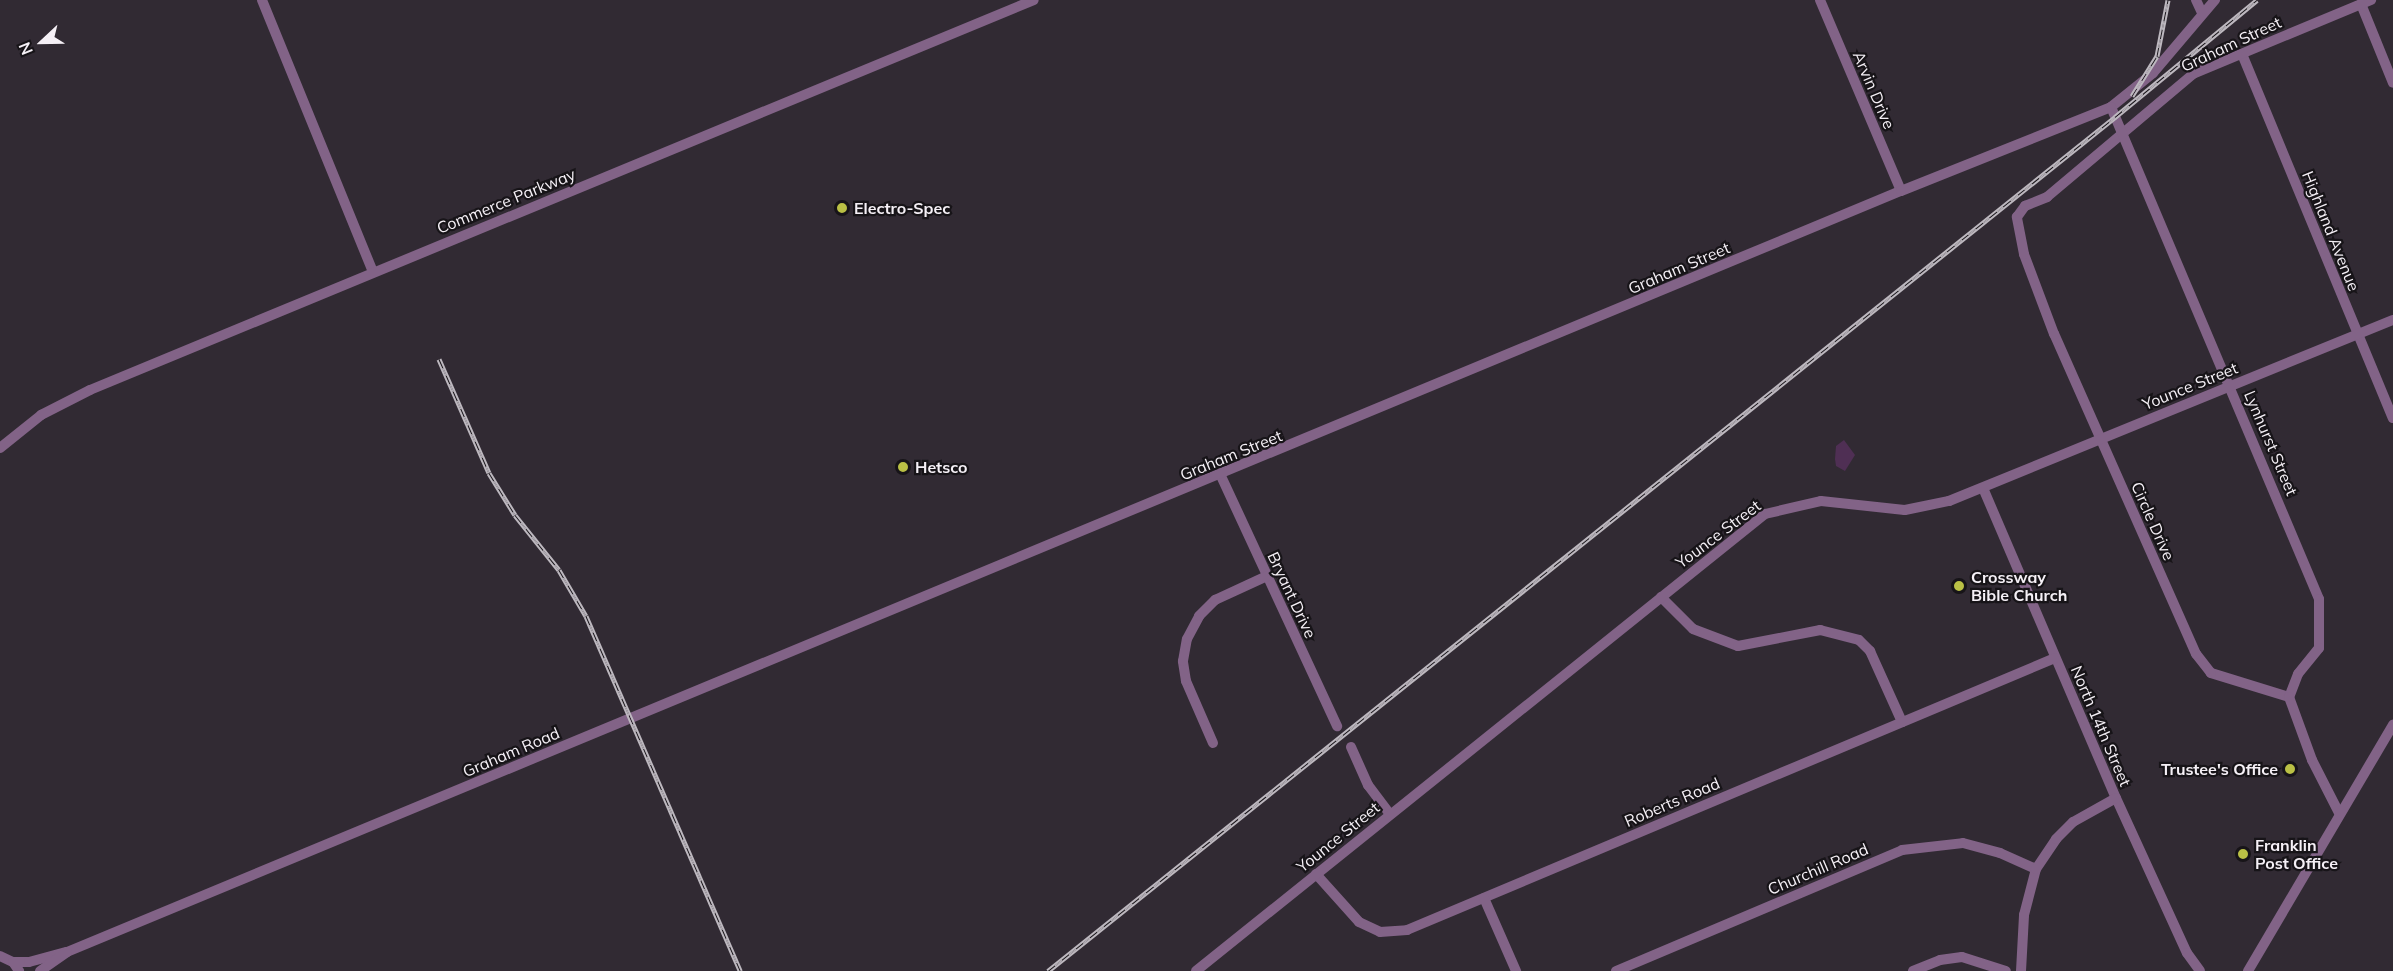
<!DOCTYPE html>
<html>
<head>
<meta charset="utf-8">
<style>
  body { margin:0 }
  #map { position:relative; width:2393px; height:971px; overflow:hidden; background:#312a33; font-family:Mulish,sans-serif }
  div>[style] { position:absolute }
  .green>* { inset:0; background:#4f2f54 }
  .minor>* { height:10px; margin:-5px; padding:0 5px; transform-origin:5px; border-radius:5px; background:#826387 }
  .rail>* { height:5px; margin-top:-2.5px; transform-origin:0; background:repeating-linear-gradient(90deg,#171418 0 9px,#bdb8bf 0 18px); box-sizing:border-box; border-block:2px solid #bdb8bf }
  .dots>* { width:16px; height:16px; translate:-50% -50%; box-sizing:border-box; border:3px solid #171418; border-radius:50% }
  span { translate:-50% -50%; white-space:nowrap; text-align:center; line-height:1.15; -webkit-text-stroke:4.5px #171418; paint-order:stroke }
  .street-label { font-size:16px; color:#f5f0f6 }
  .poi-label { font-size:16px; color:#f5f0f6; font-weight:700 }
  .left { translate:0 -50%; text-align:left }
  .right { translate:-100% -50%; text-align:right }
  .north { position:absolute; left:12px; top:12px; width:60px; height:60px; -webkit-text-stroke:4px #171418; paint-order:stroke; rotate:248deg; font-size:16px; font-weight:700; line-height:24px; text-align:center; color:#f5f0f6 }
  .north::after { content:''; display:block; margin:auto; width:21px; height:27px; background:#f5f0f6; clip-path:polygon(50% 0,100% 100%,50% 72%,0 100%) }
</style>
</head>
<body>
<div id="map">
  <div class="green">
    <div style="clip-path:polygon(1844px 440px,1855px 455px,1845px 471px,1836px 466px,1835px 459px,1836px 446px)"></div>
  </div>
  <div class="minor">
    <div style="left:262px;top:0;width:294px;rotate:67.8deg"></div>
    <div style="left:1820px;top:0;width:207px;rotate:67deg"></div>
    <div style="left:2196px;top:0;width:14px;rotate:65deg"></div>
    <div style="left:2361px;top:4px;width:85px;rotate:67.9deg"></div>
    <div style="left:2242px;top:54px;width:394px;rotate:67.5deg"></div>
    <div style="left:2111px;top:107px;width:54px;rotate:-39deg"></div>
    <div style="left:2153px;top:73px;width:96px;rotate:-49.7deg"></div>
    <div style="left:0;top:448px;width:53px;rotate:-38.8deg"></div>
    <div style="left:41px;top:415px;width:55px;rotate:-27deg"></div>
    <div style="left:90px;top:390px;width:1021px;rotate:-22.45deg"></div>
    <div style="left:1221px;top:476px;width:276px;rotate:65.1deg"></div>
    <div style="left:1983px;top:488px;width:337px;rotate:66.8deg"></div>
    <div style="left:2116px;top:798px;width:170px;rotate:65.4deg"></div>
    <div style="left:2187px;top:953px;width:22px;rotate:54deg"></div>
    <div style="left:1661px;top:597px;width:45px;rotate:45deg"></div>
    <div style="left:1693px;top:629px;width:48px;rotate:20.7deg"></div>
    <div style="left:1738px;top:646px;width:84px;rotate:-11deg"></div>
    <div style="left:1820px;top:630px;width:40px;rotate:14.4deg"></div>
    <div style="left:1859px;top:640px;width:16px;rotate:45deg"></div>
    <div style="left:1870px;top:651px;width:78px;rotate:65.7deg"></div>
    <div style="left:2289px;top:697px;width:82px;rotate:-162.9deg"></div>
    <div style="left:2211px;top:673px;width:24px;rotate:-128deg"></div>
    <div style="left:2196px;top:654px;width:350px;rotate:-113.9deg"></div>
    <div style="left:2054px;top:334px;width:85px;rotate:-110.6deg"></div>
    <div style="left:2024px;top:254px;width:38px;rotate:-101deg"></div>
    <div style="left:2017px;top:217px;width:14px;rotate:-54deg"></div>
    <div style="left:2025px;top:206px;width:24px;rotate:-22deg"></div>
    <div style="left:2047px;top:197px;width:191px;rotate:-40.1deg"></div>
    <div style="left:2193px;top:74px;width:193px;rotate:-22.6deg"></div>
    <div style="left:1213px;top:743px;width:68px;rotate:-113.5deg"></div>
    <div style="left:1186px;top:681px;width:20px;rotate:-99deg"></div>
    <div style="left:1183px;top:661px;width:22px;rotate:-80deg"></div>
    <div style="left:1187px;top:639px;width:26px;rotate:-62deg"></div>
    <div style="left:1199px;top:616px;width:23px;rotate:-45deg"></div>
    <div style="left:1215px;top:600px;width:57px;rotate:-24.8deg"></div>
    <div style="left:1351px;top:747px;width:42px;rotate:65.9deg"></div>
    <div style="left:1368px;top:785px;width:36px;rotate:53deg"></div>
    <div style="left:1316px;top:874px;width:64px;rotate:48.1deg"></div>
    <div style="left:1359px;top:922px;width:23px;rotate:25deg"></div>
    <div style="left:1380px;top:932px;width:27px;rotate:-4deg"></div>
    <div style="left:1407px;top:930px;width:703px;rotate:-22.77deg"></div>
    <div style="left:1484px;top:898px;width:80px;rotate:66.3deg"></div>
    <div style="left:0;top:956px;width:14px;rotate:25deg"></div>
    <div style="left:13px;top:962px;width:11px;rotate:56deg"></div>
    <div style="left:13px;top:962px;width:16px"></div>
    <div style="left:29px;top:962px;width:39px;rotate:-15deg"></div>
    <div style="left:67px;top:952px;width:1986px;rotate:-22.54deg"></div>
    <div style="left:1901px;top:191px;width:226px;rotate:-21.8deg"></div>
    <div style="left:2111px;top:107px;width:534px;rotate:67.08deg"></div>
    <div style="left:2319px;top:599px;width:49px;rotate:90deg"></div>
    <div style="left:2319px;top:648px;width:33px;rotate:129deg"></div>
    <div style="left:2298px;top:674px;width:25px;rotate:111deg"></div>
    <div style="left:2289px;top:697px;width:67px;rotate:69.9deg"></div>
    <div style="left:2312px;top:760px;width:59px;rotate:63deg"></div>
    <div style="left:40px;top:971px;width:33px;rotate:-35deg"></div>
    <div style="left:1196px;top:971px;width:730px;rotate:-38.77deg"></div>
    <div style="left:1765px;top:514px;width:57px;rotate:-13.1deg"></div>
    <div style="left:1821px;top:501px;width:84px;rotate:6.1deg"></div>
    <div style="left:1905px;top:510px;width:45px;rotate:-11.6deg"></div>
    <div style="left:1949px;top:501px;width:479px;rotate:-22.2deg"></div>
    <div style="left:1616px;top:971px;width:311px;rotate:-22.9deg"></div>
    <div style="left:1902px;top:850px;width:61px;rotate:-6.5deg"></div>
    <div style="left:1963px;top:843px;width:38px;rotate:15deg"></div>
    <div style="left:2000px;top:853px;width:39px;rotate:24deg"></div>
    <div style="left:1913px;top:971px;width:29px;rotate:-22deg"></div>
    <div style="left:1940px;top:960px;width:22px;rotate:-8deg"></div>
    <div style="left:1962px;top:957px;width:46px;rotate:17.7deg"></div>
    <div style="left:2021px;top:971px;width:56px;rotate:-86.9deg"></div>
    <div style="left:2024px;top:915px;width:48px;rotate:-75.4deg"></div>
    <div style="left:2036px;top:869px;width:36px;rotate:-56deg"></div>
    <div style="left:2056px;top:839px;width:24px;rotate:-45deg"></div>
    <div style="left:2073px;top:822px;width:49px;rotate:-29.2deg"></div>
    <div style="left:2248px;top:971px;width:286px;rotate:-59.5deg"></div>
  </div>
  <div class="rail">
    <div style="left:2132px;top:96px;width:47px;rotate:-58deg"></div>
    <div style="left:2157px;top:56px;width:57px;rotate:-78.9deg"></div>
    <div style="left:439px;top:359px;width:124px;rotate:66.3deg"></div>
    <div style="left:489px;top:473px;width:49px;rotate:58.2deg"></div>
    <div style="left:515px;top:515px;width:70px;rotate:51.3deg"></div>
    <div style="left:559px;top:570px;width:53px;rotate:59.6deg"></div>
    <div style="left:586px;top:616px;width:387px;rotate:66.5deg"></div>
    <div style="left:1048px;top:971px;width:1367px;rotate:-38.67deg"></div>
    <div style="left:2115px;top:117px;width:184px;rotate:-39.5deg"></div>
  </div>
  <div class="dots">
    <div style="left:842px;top:208px;background:#bac045"></div>
    <div style="left:903px;top:467px;background:#bac045"></div>
    <div style="left:1959px;top:586px;background:#bac045"></div>
    <div style="left:2290px;top:769px;background:#bac045"></div>
    <div style="left:2243px;top:854px;background:#bac045"></div>
  </div>
  <div class="street-label">
    <span style="left:2231px;top:44px;rotate:-25deg">Graham Street</span>
    <span style="left:1874px;top:90px;rotate:67deg">Arvin Drive</span>
    <span style="left:506px;top:201px;rotate:-22deg">Commerce Parkway</span>
    <span style="left:2331px;top:231px;rotate:68deg">Highland Avenue</span>
    <span style="left:1679px;top:268px;rotate:-23deg">Graham Street</span>
    <span style="left:2190px;top:386px;rotate:-22deg">Younce Street</span>
    <span style="left:2271px;top:443px;rotate:67deg">Lynhurst Street</span>
    <span style="left:1231px;top:455px;rotate:-22deg">Graham Street</span>
    <span style="left:2153px;top:521px;rotate:66deg">Circle Drive</span>
    <span style="left:1718px;top:534px;rotate:-37deg">Younce Street</span>
    <span style="left:1292px;top:595px;rotate:65deg">Bryant Drive</span>
    <span style="left:2101px;top:726px;rotate:67deg">North 14th Street</span>
    <span style="left:511px;top:752px;rotate:-23deg">Graham Road</span>
    <span style="left:1672px;top:802px;rotate:-23deg">Roberts Road</span>
    <span style="left:1338px;top:837px;rotate:-39deg">Younce Street</span>
    <span style="left:1818px;top:869px;rotate:-23deg">Churchill Road</span>
  </div>
  <div class="poi-label">
    <span class="left" style="left:854px;top:208px">Electro-Spec</span>
    <span class="left" style="left:915px;top:467px">Hetsco</span>
    <span class="left" style="left:1971px;top:586px">Crossway<br>Bible Church</span>
    <span class="right" style="left:2278px;top:769px">Trustee's Office</span>
    <span class="left" style="left:2255px;top:854px">Franklin<br>Post Office</span>
  </div>
  <div class="north">N</div>
</div>
</body>
</html>
